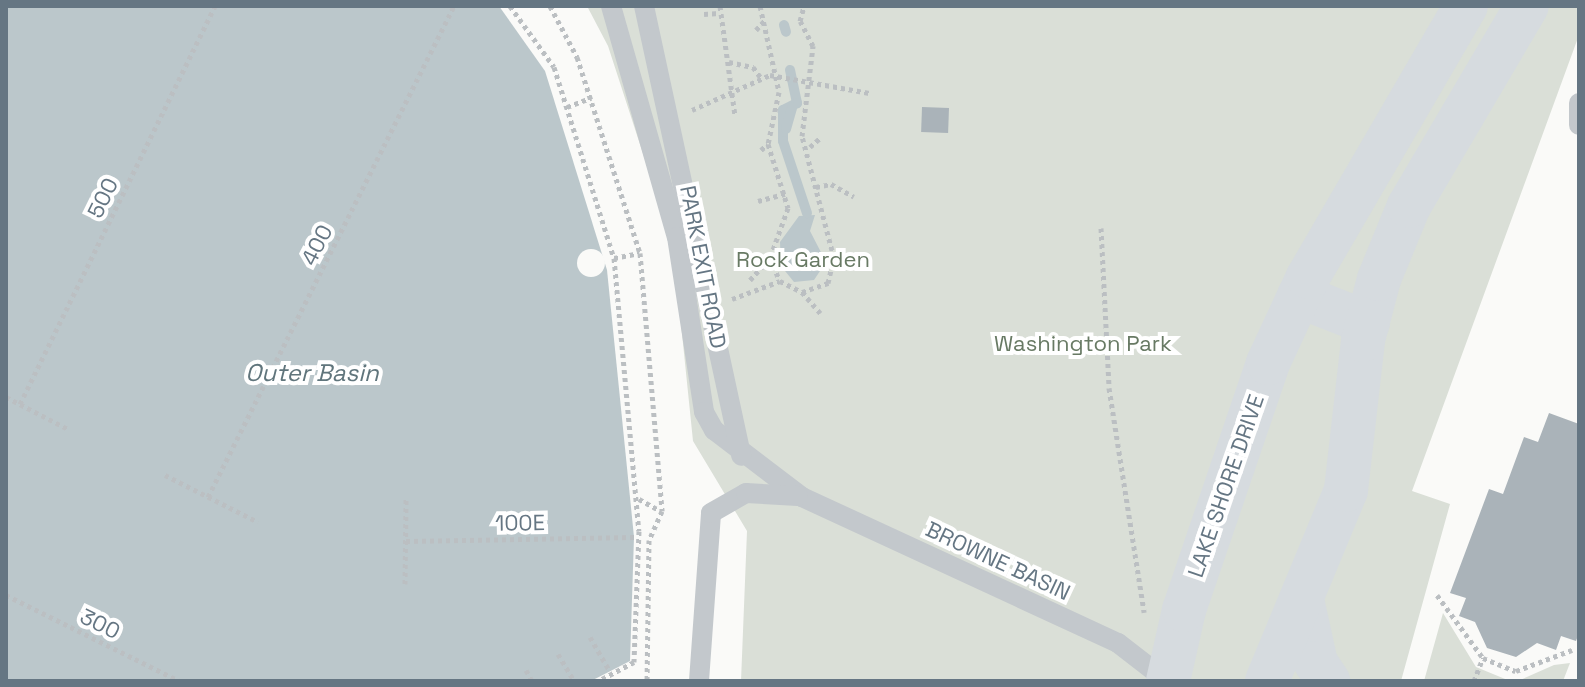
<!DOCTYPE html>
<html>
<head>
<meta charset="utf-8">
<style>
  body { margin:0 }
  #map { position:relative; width:1585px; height:687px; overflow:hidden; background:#fafaf8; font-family:"Space Grotesk",sans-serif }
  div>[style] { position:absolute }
  .green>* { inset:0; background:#dadfd7 }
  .water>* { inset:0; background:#bbc7cb }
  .pier>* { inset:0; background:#fafaf8 }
  .round { border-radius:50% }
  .stream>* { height:10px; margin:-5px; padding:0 5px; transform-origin:5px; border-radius:5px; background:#bbc7cb }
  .building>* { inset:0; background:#aab3b9; transform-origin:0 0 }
  .path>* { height:5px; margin-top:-2.5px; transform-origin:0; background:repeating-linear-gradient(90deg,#bbbfc2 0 4px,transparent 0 8px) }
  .lane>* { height:20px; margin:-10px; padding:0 10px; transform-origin:10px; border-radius:10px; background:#c3c8cc }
  .secondary>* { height:44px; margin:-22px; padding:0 22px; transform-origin:22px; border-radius:22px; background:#d6dbdf }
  span { translate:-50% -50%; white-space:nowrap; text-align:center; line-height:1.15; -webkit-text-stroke:8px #fff; paint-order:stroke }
  .street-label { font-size:22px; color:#657683 }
  .park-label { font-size:22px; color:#687a64 }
  .water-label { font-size:24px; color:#60757c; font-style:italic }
  .frame { position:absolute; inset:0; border:8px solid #657683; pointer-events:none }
</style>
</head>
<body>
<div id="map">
  <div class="green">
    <div style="clip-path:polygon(587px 6px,1579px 6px,1579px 35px,1412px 491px,1450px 504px,1401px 681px,741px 681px,747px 531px,693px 441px,673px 246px,608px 46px)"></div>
    <div style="clip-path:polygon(1443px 613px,1476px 667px,1510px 681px,1424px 681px)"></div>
    <div style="clip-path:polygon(1570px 663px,1563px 681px,1518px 681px,1554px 665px)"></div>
  </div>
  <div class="water">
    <div style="clip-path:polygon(6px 6px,499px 6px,545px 71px,607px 270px,634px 537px,630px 661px,591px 681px,6px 681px)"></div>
    <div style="clip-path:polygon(815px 215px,810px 231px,826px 262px,814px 280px,794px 282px,781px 266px,780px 242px,799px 216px)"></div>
  </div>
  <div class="pier">
    <div class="round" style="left:577px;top:249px;width:28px;height:28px"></div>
  </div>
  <div class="stream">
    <div style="left:784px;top:25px;width:7px;rotate:74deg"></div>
    <div style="left:790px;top:70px;width:34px;rotate:78deg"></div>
    <div style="left:797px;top:103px;width:16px;rotate:153deg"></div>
    <div style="left:783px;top:110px;width:31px;rotate:90deg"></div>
    <div style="left:783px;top:141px;width:76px;rotate:71.6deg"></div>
    <div style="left:786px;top:129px;width:22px;rotate:-74deg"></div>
  </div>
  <div class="building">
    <div style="left:922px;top:107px;width:27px;height:25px;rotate:2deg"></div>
    <div style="clip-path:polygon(1549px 413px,1579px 424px,1579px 633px,1576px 641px,1561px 636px,1556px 650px,1537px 643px,1516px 657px,1487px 648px,1475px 622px,1459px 616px,1466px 598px,1450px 593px,1489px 489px,1503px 494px,1524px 437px,1538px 442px)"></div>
  </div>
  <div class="path">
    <div style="left:510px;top:6px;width:75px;rotate:54.2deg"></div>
    <div style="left:554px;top:67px;width:200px;rotate:72.6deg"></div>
    <div style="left:614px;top:258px;width:274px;rotate:84.8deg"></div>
    <div style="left:639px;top:531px;width:131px;rotate:92.2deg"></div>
    <div style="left:634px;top:662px;width:40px;rotate:152deg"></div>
    <div style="left:550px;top:6px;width:58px;rotate:62.1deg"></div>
    <div style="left:577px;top:57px;width:206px;rotate:72.2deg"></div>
    <div style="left:640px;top:253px;width:259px;rotate:85.1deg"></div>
    <div style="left:662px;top:511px;width:32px;rotate:114deg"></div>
    <div style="left:649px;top:540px;width:141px;rotate:90.8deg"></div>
    <div style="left:720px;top:6px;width:110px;rotate:82.2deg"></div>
    <div style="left:760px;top:6px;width:88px;rotate:77.5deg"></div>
    <div style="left:779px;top:92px;width:53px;rotate:101.9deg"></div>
    <div style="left:768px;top:144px;width:67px;rotate:72.6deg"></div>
    <div style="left:788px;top:208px;width:53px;rotate:109.8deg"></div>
    <div style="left:770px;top:258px;width:25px;rotate:67deg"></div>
    <div style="left:780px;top:281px;width:25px;rotate:27deg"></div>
    <div style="left:802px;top:292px;width:28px;rotate:-19deg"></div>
    <div style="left:828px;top:283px;width:26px;rotate:-77deg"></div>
    <div style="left:834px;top:258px;width:126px;rotate:-104.7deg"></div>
    <div style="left:802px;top:136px;width:91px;rotate:-83deg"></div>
    <div style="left:813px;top:46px;width:28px;rotate:-117deg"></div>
    <div style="left:800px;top:21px;width:16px;rotate:-75deg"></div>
    <div style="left:704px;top:14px;width:15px;rotate:-4deg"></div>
    <div style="left:756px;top:30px;width:13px;rotate:-48deg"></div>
    <div style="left:729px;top:62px;width:25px;rotate:12deg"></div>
    <div style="left:753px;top:67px;width:14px;rotate:54deg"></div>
    <div style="left:567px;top:107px;width:26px;rotate:-21deg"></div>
    <div style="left:692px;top:110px;width:85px;rotate:-24.2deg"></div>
    <div style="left:770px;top:75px;width:101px;rotate:10.3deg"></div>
    <div style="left:810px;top:147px;width:13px;rotate:-42deg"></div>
    <div style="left:761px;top:150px;width:9px;rotate:-41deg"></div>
    <div style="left:816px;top:187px;width:15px;rotate:-11deg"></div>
    <div style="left:831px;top:184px;width:26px;rotate:29deg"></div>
    <div style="left:758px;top:201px;width:28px;rotate:-15deg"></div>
    <div style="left:1101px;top:228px;width:160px;rotate:87.1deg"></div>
    <div style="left:1109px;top:388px;width:227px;rotate:81.1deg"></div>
    <div style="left:614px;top:258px;width:26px;rotate:-11deg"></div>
    <div style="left:750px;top:280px;width:30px;rotate:-48deg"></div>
    <div style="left:802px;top:292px;width:28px;rotate:49deg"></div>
    <div style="left:732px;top:299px;width:51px;rotate:-20.6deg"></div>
    <div style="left:6px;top:397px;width:70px;rotate:27.3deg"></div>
    <div style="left:20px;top:404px;width:443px;rotate:-63.9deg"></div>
    <div style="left:165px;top:475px;width:104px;rotate:26.8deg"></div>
    <div style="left:208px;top:497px;width:549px;rotate:-63.39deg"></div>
    <div style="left:639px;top:499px;width:25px;rotate:29deg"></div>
    <div style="left:406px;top:541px;width:228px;rotate:-1deg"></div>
    <div style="left:405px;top:584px;width:86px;rotate:-89.3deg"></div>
    <div style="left:6px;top:595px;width:193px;rotate:26.4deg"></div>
    <div style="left:1437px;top:595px;width:78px;rotate:53.9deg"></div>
    <div style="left:1483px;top:658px;width:35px;rotate:22deg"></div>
    <div style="left:1516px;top:671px;width:60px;rotate:-20.6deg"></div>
    <div style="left:590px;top:637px;width:39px;rotate:60deg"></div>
    <div style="left:558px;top:654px;width:31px;rotate:59deg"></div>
    <div style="left:526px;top:670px;width:13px;rotate:61deg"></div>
    <div style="left:1474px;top:681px;width:25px;rotate:-69deg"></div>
  </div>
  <div class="lane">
    <div style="left:611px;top:6px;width:240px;rotate:74.1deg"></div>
    <div style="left:677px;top:237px;width:177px;rotate:81.2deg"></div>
    <div style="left:704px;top:412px;width:21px;rotate:61deg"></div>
    <div style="left:714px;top:430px;width:111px;rotate:37.3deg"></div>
    <div style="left:802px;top:497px;width:348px;rotate:24.8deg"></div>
    <div style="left:1118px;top:643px;width:62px;rotate:37.8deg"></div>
    <div style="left:644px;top:6px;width:460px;rotate:77.8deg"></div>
    <div style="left:1579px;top:103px;width:22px;rotate:90deg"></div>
    <div style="left:699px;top:681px;width:168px;rotate:-85.9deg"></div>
    <div style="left:711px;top:513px;width:40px;rotate:-29.7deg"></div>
    <div style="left:746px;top:493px;width:52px;rotate:3.3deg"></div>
  </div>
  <div class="secondary">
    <div style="left:1299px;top:296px;width:74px;rotate:21.4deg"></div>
    <div style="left:1303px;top:604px;width:60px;rotate:77.6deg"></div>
    <div style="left:1316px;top:663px;width:22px;rotate:56deg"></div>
    <div style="left:1168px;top:681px;width:73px;rotate:-77.3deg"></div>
    <div style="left:1184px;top:610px;width:261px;rotate:-71.2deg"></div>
    <div style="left:1268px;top:363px;width:95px;rotate:-65.1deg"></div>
    <div style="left:1308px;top:277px;width:314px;rotate:-59.8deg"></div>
    <div style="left:1267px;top:681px;width:207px;rotate:-67.5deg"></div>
    <div style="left:1346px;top:490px;width:151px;rotate:-83.5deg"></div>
    <div style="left:1363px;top:340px;width:63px;rotate:-75.3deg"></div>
    <div style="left:1379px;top:279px;width:79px;rotate:-67.7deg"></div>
    <div style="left:1409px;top:206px;width:232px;rotate:-59.5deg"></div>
  </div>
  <div class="street-label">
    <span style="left:103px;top:198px;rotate:-64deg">500</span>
    <span style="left:317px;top:245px;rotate:-63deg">400</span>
    <span style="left:703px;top:267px;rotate:79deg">PARK EXIT ROAD</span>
    <span style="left:1226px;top:486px;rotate:-71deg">LAKE SHORE DRIVE</span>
    <span style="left:520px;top:523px;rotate:-1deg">100E</span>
    <span style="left:998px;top:561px;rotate:25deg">BROWNE BASIN</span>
    <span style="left:100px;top:624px;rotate:26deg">300</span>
  </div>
  <div class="park-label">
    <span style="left:803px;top:260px">Rock Garden</span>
    <span style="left:1083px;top:344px">Washington Park</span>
  </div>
  <div class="water-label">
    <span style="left:312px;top:373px">Outer Basin</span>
  </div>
  <div class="frame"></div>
</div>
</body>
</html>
